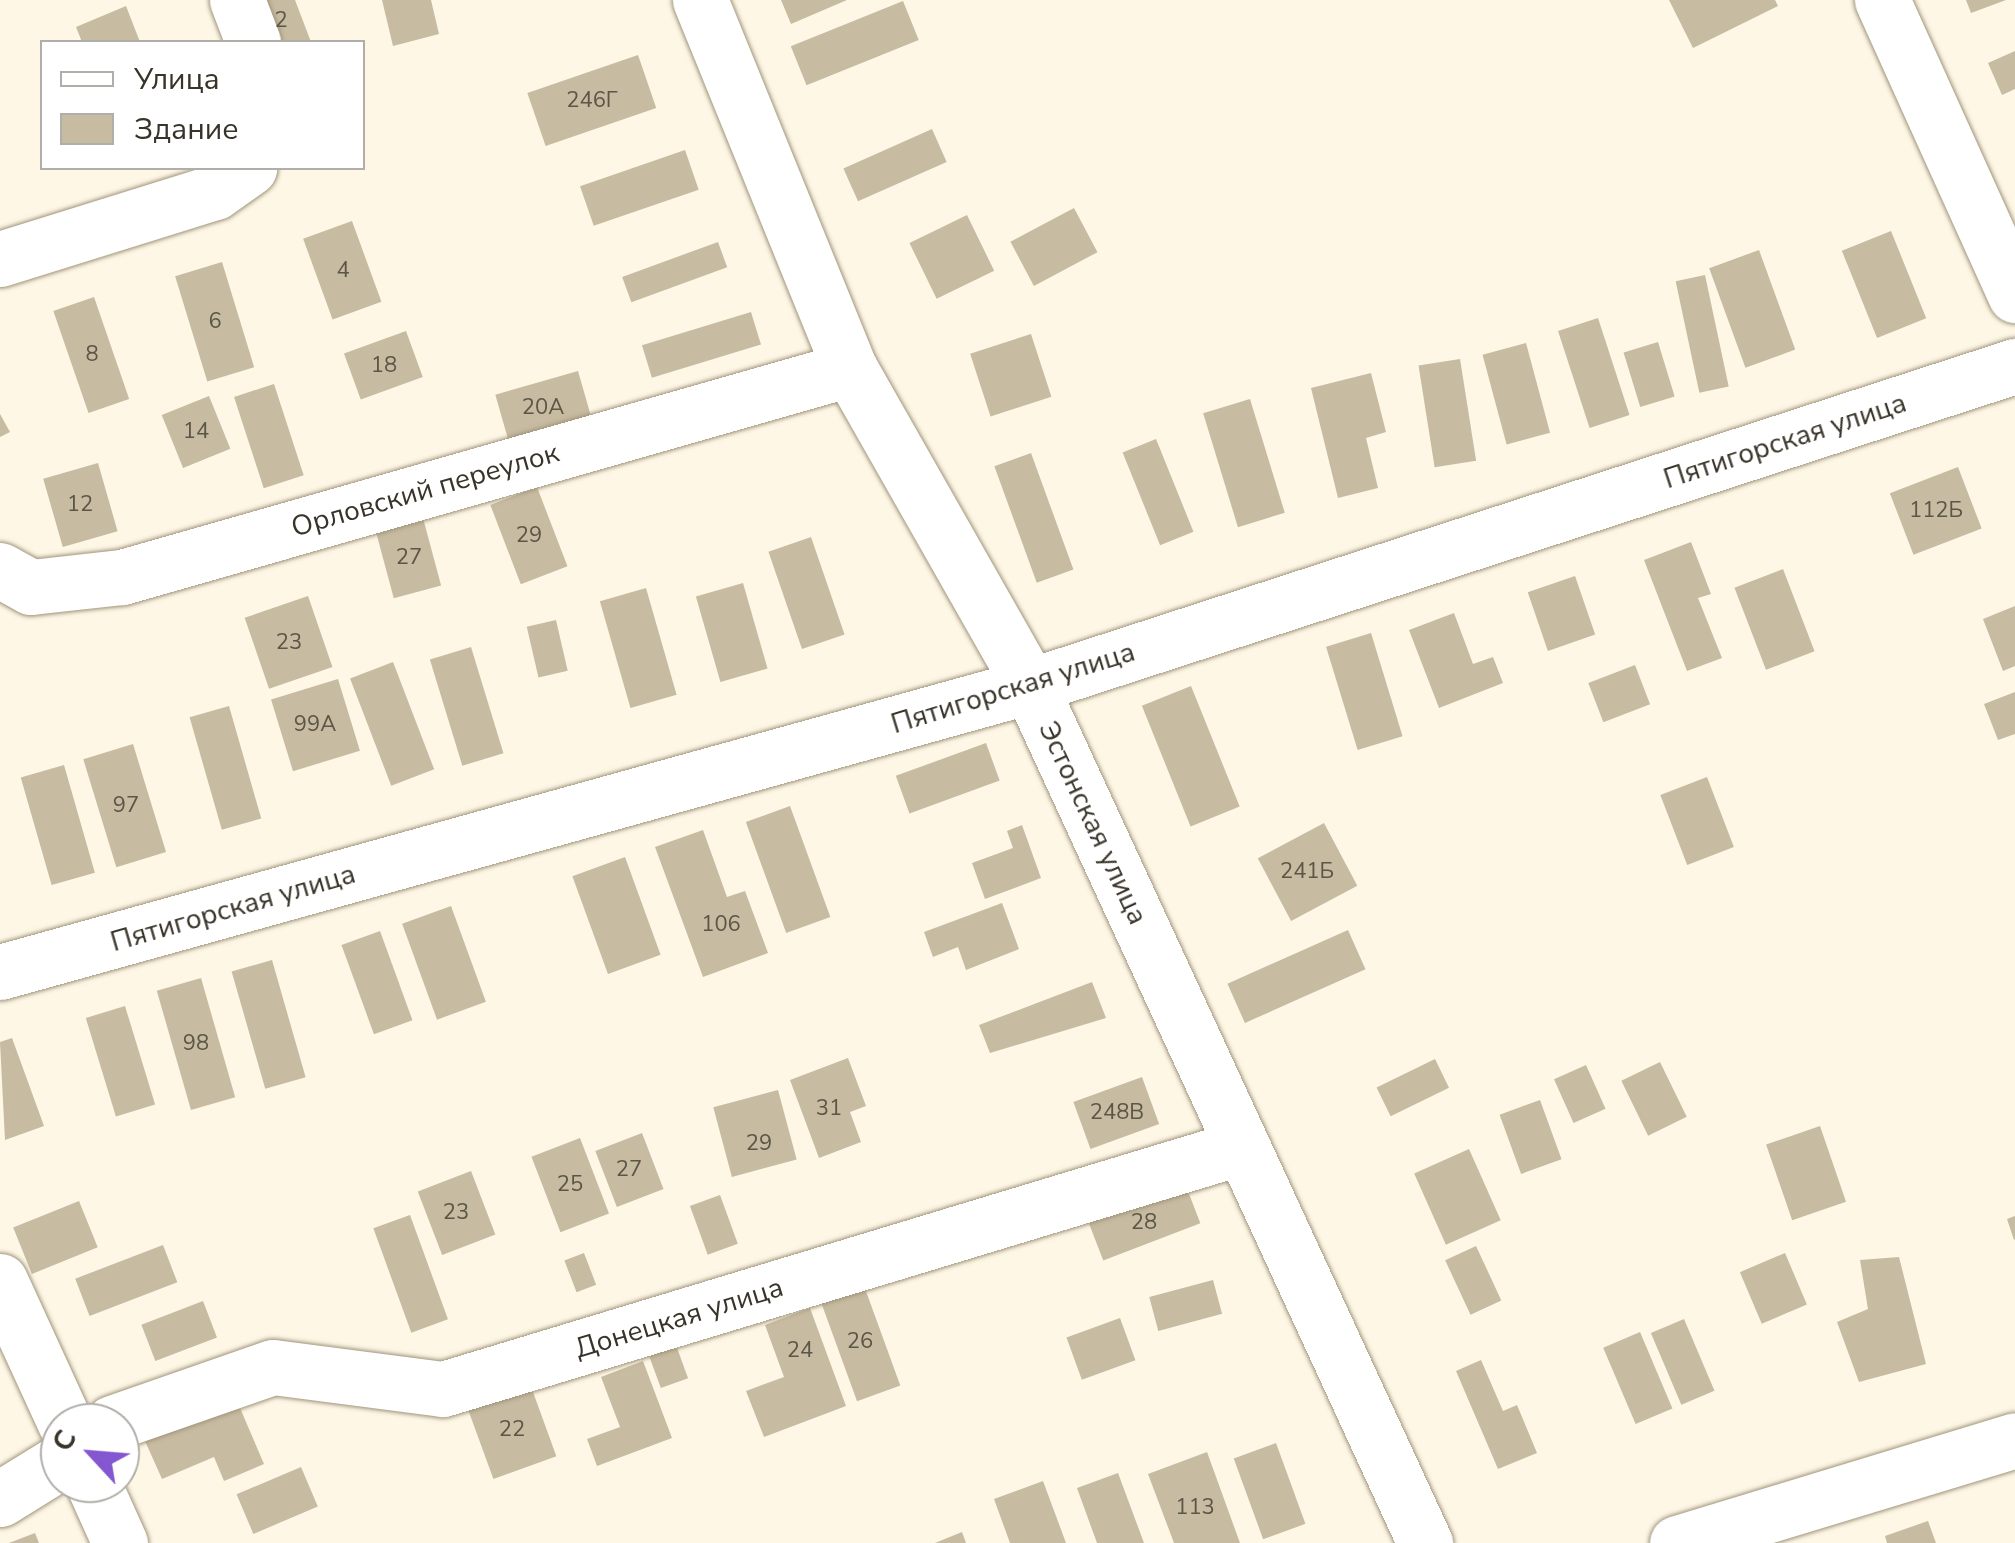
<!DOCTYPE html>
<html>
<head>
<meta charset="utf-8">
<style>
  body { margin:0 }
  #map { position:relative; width:2015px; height:1543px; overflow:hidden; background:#fef7e6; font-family:"Nunito Sans",sans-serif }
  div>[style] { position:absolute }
  .building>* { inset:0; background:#c7bba1; transform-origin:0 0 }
  .roads { filter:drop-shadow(0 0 2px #a0957b) drop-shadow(0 0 2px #a0957b) }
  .minor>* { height:55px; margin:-27.5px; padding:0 27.5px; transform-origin:27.5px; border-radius:27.5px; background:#fff }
  .major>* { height:55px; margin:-27.5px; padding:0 27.5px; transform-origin:27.5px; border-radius:27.5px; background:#fff }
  span { translate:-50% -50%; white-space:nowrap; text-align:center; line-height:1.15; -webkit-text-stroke:8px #fff; paint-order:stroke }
  .number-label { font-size:22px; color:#5c5647 }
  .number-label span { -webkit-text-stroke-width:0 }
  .street-label { font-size:28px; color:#393429 }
  .legend { position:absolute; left:40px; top:40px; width:325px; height:130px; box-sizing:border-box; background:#fff; border:2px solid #b0aea9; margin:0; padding:12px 18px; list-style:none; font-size:30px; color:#393429 }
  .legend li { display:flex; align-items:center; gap:20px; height:50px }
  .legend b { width:50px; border:2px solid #b0aea9 }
  .north { position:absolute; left:40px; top:1403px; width:100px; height:100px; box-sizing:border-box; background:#fff; border:2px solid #b0aea9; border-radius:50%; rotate:296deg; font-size:28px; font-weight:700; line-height:40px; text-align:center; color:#393429 }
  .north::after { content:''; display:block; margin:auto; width:35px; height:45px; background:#8456cf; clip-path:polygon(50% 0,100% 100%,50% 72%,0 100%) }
</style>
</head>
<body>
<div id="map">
  <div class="building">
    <div style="clip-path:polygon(251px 0,295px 0,311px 42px,267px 42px)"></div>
    <div style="clip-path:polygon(382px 0,431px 0,439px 34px,393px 46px)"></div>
    <div style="clip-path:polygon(781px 0,847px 0,791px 24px)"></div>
    <div style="clip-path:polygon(1669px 0,1775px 0,1778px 6px,1693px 48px)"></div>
    <div style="clip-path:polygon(1966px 0,2006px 0,1971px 13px)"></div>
    <div style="left:903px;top:1px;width:42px;height:121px;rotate:68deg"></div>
    <div style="clip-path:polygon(126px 6px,140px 42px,82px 42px,76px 27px)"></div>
    <div style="clip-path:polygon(2015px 51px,2015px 89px,2002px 95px,1988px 63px)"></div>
    <div style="left:638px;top:55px;width:56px;height:117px;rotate:71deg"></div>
    <div style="left:932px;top:129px;width:36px;height:97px;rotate:66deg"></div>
    <div style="left:685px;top:150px;width:42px;height:111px;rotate:71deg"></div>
    <div style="left:1074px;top:208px;width:50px;height:72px;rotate:62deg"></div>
    <div style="left:967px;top:215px;width:62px;height:64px;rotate:64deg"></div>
    <div style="left:352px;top:221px;width:86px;height:52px;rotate:70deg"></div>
    <div style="left:1891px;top:231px;width:94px;height:53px;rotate:68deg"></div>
    <div style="left:718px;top:242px;width:27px;height:102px;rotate:70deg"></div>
    <div style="left:1759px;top:250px;width:106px;height:53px;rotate:70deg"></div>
    <div style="left:222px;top:262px;width:110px;height:49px;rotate:73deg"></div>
    <div style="left:1705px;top:275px;width:114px;height:30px;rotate:78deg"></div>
    <div style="left:94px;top:297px;width:108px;height:43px;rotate:71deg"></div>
    <div style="left:751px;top:312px;width:34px;height:114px;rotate:73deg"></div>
    <div style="left:1598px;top:318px;width:102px;height:42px;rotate:72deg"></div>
    <div style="left:406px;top:331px;width:49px;height:66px;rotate:70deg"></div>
    <div style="left:1031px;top:334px;width:66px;height:64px;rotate:72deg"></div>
    <div style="left:1658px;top:342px;width:57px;height:36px;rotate:73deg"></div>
    <div style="left:1526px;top:343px;width:93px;height:45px;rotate:75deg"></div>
    <div style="left:1460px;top:359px;width:103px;height:42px;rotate:81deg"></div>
    <div style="left:578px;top:371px;width:51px;height:86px;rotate:74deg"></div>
    <div style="clip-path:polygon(1371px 373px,1386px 432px,1366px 438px,1378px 488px,1338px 498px,1311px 388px)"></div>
    <div style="left:274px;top:384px;width:96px;height:42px;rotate:72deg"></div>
    <div style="left:209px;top:396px;width:57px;height:51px;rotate:68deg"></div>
    <div style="left:1250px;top:399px;width:119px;height:49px;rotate:73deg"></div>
    <div style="clip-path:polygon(0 414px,10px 432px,0 437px)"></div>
    <div style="left:1156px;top:439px;width:100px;height:36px;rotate:68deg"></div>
    <div style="left:1031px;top:453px;width:124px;height:39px;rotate:70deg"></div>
    <div style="left:98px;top:463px;width:71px;height:57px;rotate:74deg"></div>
    <div style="left:1958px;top:467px;width:66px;height:73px;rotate:69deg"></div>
    <div style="left:537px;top:487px;width:85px;height:50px;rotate:69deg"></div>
    <div style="left:423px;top:518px;width:70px;height:49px;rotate:75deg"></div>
    <div style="left:811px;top:537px;width:103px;height:45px;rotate:71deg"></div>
    <div style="clip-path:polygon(1691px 542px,1711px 594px,1698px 598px,1722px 658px,1687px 671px,1644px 560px)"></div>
    <div style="left:1783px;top:569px;width:88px;height:52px;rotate:69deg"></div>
    <div style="left:1575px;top:576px;width:62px;height:50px;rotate:71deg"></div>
    <div style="left:743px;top:583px;width:89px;height:49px;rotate:74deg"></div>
    <div style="left:646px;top:588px;width:111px;height:48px;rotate:74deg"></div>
    <div style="left:308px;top:596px;width:75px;height:67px;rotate:71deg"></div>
    <div style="clip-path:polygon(2015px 606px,2015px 666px,2003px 671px,1983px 619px)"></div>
    <div style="clip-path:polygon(1454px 613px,1473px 664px,1493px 657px,1503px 683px,1439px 708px,1409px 630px)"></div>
    <div style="left:556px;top:620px;width:52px;height:30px;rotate:77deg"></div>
    <div style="left:1371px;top:633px;width:108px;height:47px;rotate:73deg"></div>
    <div style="left:471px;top:647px;width:111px;height:43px;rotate:73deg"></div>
    <div style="left:393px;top:662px;width:115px;height:46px;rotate:69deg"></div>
    <div style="left:1635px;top:665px;width:42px;height:50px;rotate:69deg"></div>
    <div style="left:338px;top:679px;width:75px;height:70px;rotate:73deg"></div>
    <div style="left:1191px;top:686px;width:130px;height:53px;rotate:68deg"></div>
    <div style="clip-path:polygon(2015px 692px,2015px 734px,1998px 740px,1984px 704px)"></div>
    <div style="left:229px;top:706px;width:117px;height:41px;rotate:74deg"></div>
    <div style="left:986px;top:743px;width:40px;height:96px;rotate:70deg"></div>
    <div style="left:133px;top:744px;width:113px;height:52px;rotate:73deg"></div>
    <div style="left:64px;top:765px;width:112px;height:45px;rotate:74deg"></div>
    <div style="left:1707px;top:777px;width:75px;height:50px;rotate:69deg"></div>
    <div style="left:790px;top:806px;width:118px;height:47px;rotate:70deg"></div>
    <div style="left:1324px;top:823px;width:71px;height:75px;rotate:62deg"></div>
    <div style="clip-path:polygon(1022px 825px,1041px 878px,985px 899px,972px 863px,1013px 848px,1007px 831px)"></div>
    <div style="clip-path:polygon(703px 830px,727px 897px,745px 891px,768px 953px,703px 977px,655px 847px)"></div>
    <div style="left:625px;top:857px;width:104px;height:56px;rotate:70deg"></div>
    <div style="clip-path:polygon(1002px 903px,1019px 949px,966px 970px,958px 947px,933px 957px,924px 932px)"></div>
    <div style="left:451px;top:906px;width:102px;height:52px;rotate:70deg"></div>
    <div style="left:1348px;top:930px;width:43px;height:132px;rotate:66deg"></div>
    <div style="left:380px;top:931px;width:95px;height:41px;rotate:70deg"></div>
    <div style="left:272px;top:960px;width:122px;height:42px;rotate:74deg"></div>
    <div style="left:201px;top:978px;width:124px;height:46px;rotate:74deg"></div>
    <div style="clip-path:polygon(1092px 982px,1106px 1018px,990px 1053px,979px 1025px)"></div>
    <div style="left:125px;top:1006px;width:103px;height:41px;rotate:73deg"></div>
    <div style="clip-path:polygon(12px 1038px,44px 1126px,5px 1140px,0 1042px)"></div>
    <div style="clip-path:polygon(848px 1058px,866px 1106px,850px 1112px,861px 1142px,819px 1158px,790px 1080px)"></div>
    <div style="left:1435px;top:1059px;width:32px;height:65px;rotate:64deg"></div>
    <div style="left:1660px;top:1062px;width:61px;height:43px;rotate:64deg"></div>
    <div style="left:1586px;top:1065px;width:48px;height:35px;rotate:66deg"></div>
    <div style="left:1142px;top:1077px;width:50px;height:73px;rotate:70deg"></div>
    <div style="left:778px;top:1090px;width:72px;height:67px;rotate:75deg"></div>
    <div style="left:1540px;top:1100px;width:63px;height:43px;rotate:70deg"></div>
    <div style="left:1820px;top:1126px;width:80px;height:57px;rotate:71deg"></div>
    <div style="left:642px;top:1133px;width:60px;height:50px;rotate:69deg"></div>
    <div style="left:580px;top:1138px;width:81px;height:52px;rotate:69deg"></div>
    <div style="left:1469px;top:1149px;width:78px;height:60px;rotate:66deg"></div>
    <div style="left:471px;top:1171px;width:68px;height:57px;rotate:69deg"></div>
    <div style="left:1186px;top:1186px;width:40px;height:104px;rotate:69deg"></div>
    <div style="left:720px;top:1195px;width:52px;height:32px;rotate:70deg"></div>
    <div style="left:79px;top:1201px;width:50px;height:71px;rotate:68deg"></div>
    <div style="left:410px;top:1215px;width:111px;height:39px;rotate:70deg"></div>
    <div style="clip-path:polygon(2015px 1216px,2015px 1239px,2014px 1240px,2007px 1219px)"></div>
    <div style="left:163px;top:1245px;width:40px;height:94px;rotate:69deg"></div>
    <div style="left:1476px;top:1246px;width:60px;height:34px;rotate:65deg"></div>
    <div style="left:584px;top:1253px;width:34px;height:21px;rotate:69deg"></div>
    <div style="left:1785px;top:1253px;width:56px;height:49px;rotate:67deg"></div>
    <div style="clip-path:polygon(1899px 1257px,1926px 1364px,1859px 1382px,1837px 1322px,1868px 1309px,1860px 1260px)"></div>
    <div style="left:1213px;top:1280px;width:35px;height:66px;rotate:75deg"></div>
    <div style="left:863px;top:1283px;width:109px;height:46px;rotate:70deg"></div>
    <div style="left:203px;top:1301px;width:39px;height:66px;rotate:69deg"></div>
    <div style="clip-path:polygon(810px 1308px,846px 1406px,764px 1437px,746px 1391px,784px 1377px,765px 1325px)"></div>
    <div style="left:1120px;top:1318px;width:45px;height:57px;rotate:70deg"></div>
    <div style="left:1684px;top:1319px;width:78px;height:36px;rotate:67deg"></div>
    <div style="left:1640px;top:1332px;width:83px;height:40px;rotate:67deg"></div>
    <div style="left:672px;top:1334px;width:47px;height:29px;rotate:70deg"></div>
    <div style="clip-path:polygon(1481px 1360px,1503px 1411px,1517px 1405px,1537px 1453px,1498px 1469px,1456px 1371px)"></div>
    <div style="clip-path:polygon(643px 1361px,672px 1438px,597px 1466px,587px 1439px,620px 1427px,601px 1377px)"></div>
    <div style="left:529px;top:1381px;width:80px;height:67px;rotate:70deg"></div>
    <div style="clip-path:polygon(237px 1401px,264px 1464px,224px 1481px,214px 1457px,162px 1479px,145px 1441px)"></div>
    <div style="left:1276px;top:1443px;width:86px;height:45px;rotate:70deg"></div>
    <div style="clip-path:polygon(1207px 1452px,1240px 1543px,1174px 1543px,1148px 1474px)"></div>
    <div style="left:301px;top:1467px;width:43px;height:70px;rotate:67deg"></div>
    <div style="clip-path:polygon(1118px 1473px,1144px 1543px,1097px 1543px,1077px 1488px)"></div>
    <div style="clip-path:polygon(1043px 1481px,1066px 1543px,1010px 1543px,994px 1499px)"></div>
    <div style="clip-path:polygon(1928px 1521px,1936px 1543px,1887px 1543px,1885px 1536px)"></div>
    <div style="clip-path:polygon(962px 1532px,966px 1543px,935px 1543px)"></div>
    <div style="clip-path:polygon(35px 1533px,39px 1543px,9px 1543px)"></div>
  </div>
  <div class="roads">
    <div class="minor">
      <div style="left:237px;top:0;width:45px;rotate:69.1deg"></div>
      <div style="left:700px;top:0;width:398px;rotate:67.9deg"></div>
      <div style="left:850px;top:369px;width:365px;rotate:60.4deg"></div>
      <div style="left:1030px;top:686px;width:944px;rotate:65.25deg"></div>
      <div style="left:1882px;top:0;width:324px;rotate:65.7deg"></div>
      <div style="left:0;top:259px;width:225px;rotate:-17.3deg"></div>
      <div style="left:215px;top:192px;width:42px;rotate:-35.2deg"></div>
      <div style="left:0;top:570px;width:35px;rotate:29deg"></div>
      <div style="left:31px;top:587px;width:92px;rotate:-6.3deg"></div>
      <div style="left:122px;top:577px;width:757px;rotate:-15.95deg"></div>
      <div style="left:0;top:972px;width:1069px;rotate:-15.52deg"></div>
      <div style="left:1030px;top:686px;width:1036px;rotate:-18deg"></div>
      <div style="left:112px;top:1423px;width:170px;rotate:-19.2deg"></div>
      <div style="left:273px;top:1367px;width:171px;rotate:7.4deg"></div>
      <div style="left:443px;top:1389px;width:835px;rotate:-16.85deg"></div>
      <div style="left:0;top:1499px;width:70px;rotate:-31.7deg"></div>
      <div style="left:1677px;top:1543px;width:353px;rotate:-16.9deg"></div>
    </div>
    <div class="major">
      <div style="left:0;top:1281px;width:156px;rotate:65.4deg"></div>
      <div style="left:93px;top:1483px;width:66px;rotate:65.8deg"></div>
    </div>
  </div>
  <div class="number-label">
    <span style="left:281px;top:21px">2</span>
    <span style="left:592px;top:101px">246Г</span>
    <span style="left:343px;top:271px">4</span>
    <span style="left:215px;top:322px">6</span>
    <span style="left:92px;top:355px">8</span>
    <span style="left:384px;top:366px">18</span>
    <span style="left:543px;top:408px">20А</span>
    <span style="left:196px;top:432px">14</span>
    <span style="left:80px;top:505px">12</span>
    <span style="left:1936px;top:511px">112Б</span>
    <span style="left:529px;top:536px">29</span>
    <span style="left:409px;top:558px">27</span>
    <span style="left:289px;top:643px">23</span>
    <span style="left:315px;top:725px">99А</span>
    <span style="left:126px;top:806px">97</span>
    <span style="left:1307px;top:872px">241Б</span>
    <span style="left:721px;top:925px">106</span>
    <span style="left:196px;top:1044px">98</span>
    <span style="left:829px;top:1109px">31</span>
    <span style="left:1117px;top:1113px">248В</span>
    <span style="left:759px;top:1144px">29</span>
    <span style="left:629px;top:1170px">27</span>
    <span style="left:570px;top:1185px">25</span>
    <span style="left:456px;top:1213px">23</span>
    <span style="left:1144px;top:1223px">28</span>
    <span style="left:860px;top:1342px">26</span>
    <span style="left:800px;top:1351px">24</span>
    <span style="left:512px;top:1430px">22</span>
    <span style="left:1195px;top:1508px">113</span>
  </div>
  <div class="street-label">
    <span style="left:1785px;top:441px;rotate:-18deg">Пятигорская улица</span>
    <span style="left:425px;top:490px;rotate:-16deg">Орловский переулок</span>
    <span style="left:1013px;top:688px;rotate:-17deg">Пятигорская улица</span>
    <span style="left:1093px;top:823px;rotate:65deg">Эстонская улица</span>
    <span style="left:233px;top:908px;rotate:-16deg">Пятигорская улица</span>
    <span style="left:679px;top:1318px;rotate:-17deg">Донецкая улица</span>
  </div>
  <ul class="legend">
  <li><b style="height:12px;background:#fff"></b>Улица</li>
  <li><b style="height:28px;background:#c7bba1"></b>Здание</li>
  </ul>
  <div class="north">С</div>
</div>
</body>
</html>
